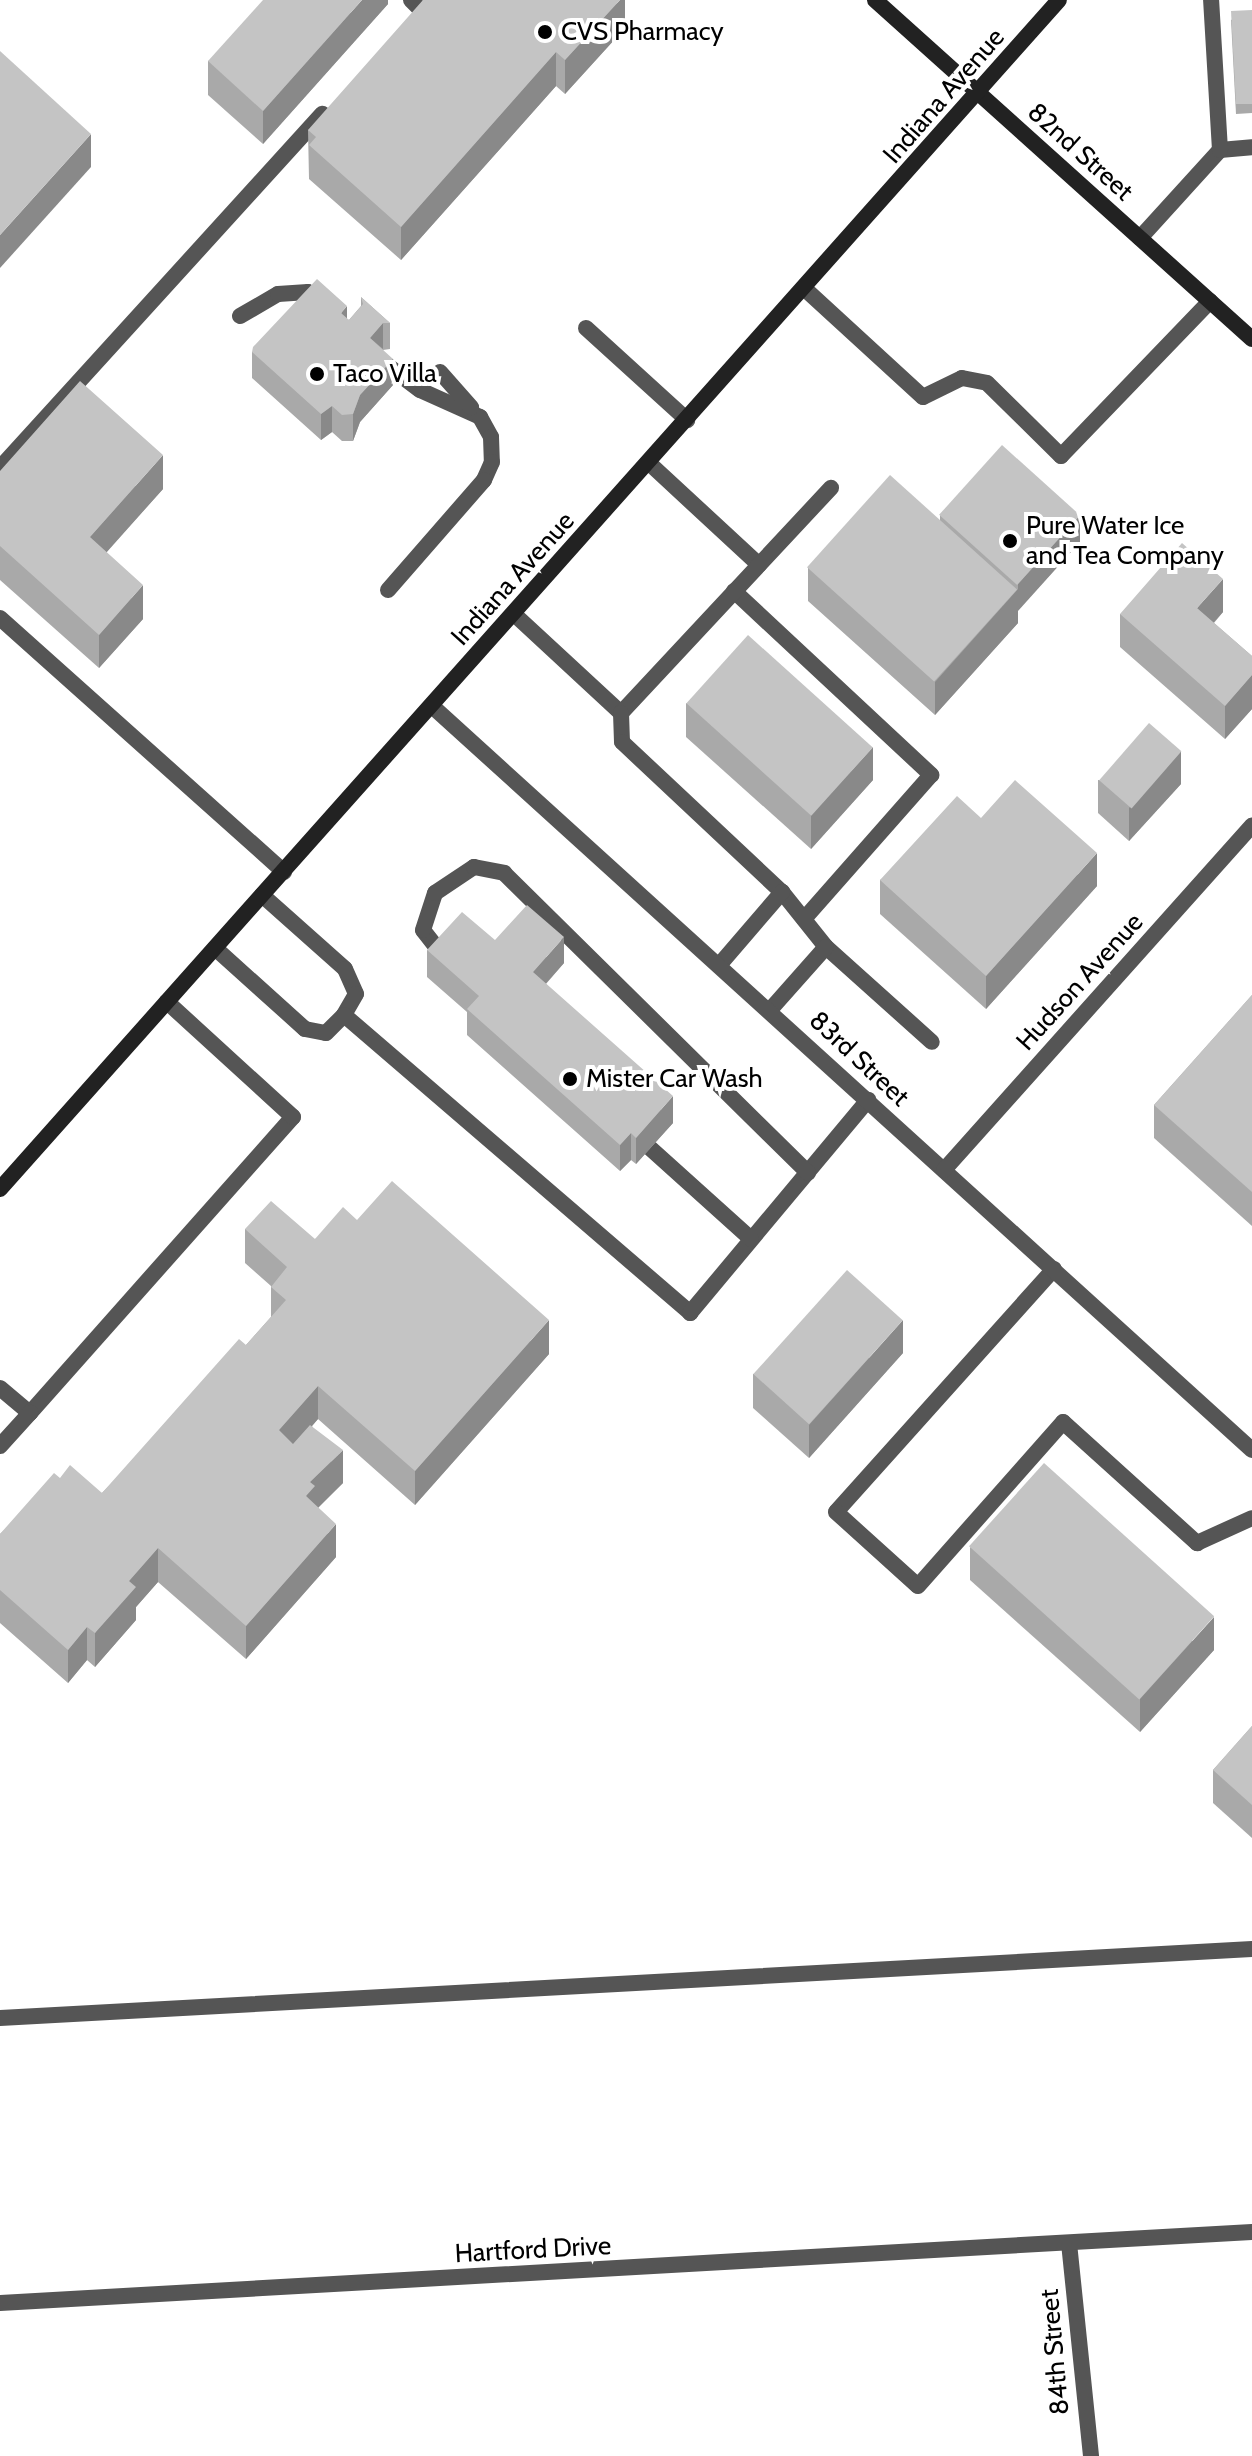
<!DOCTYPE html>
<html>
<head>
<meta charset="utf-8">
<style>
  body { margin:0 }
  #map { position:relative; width:1252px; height:2456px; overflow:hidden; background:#fff; font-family:Cabin,sans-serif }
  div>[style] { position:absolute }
  .service>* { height:16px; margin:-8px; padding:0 8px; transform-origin:8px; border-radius:8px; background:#555 }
  .minor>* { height:16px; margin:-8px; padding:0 8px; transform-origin:8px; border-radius:8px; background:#555 }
  .tertiary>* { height:16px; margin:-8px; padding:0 8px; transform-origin:8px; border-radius:8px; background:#555 }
  .secondary>* { height:16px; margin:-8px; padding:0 8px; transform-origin:8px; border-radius:8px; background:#222 }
  .wall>* { inset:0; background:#a9a9a9 }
  .shaded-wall>* { inset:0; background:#898989 }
  .building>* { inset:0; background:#c4c4c4; transform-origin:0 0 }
  .dots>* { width:22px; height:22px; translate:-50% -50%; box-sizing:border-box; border:4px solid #fff; border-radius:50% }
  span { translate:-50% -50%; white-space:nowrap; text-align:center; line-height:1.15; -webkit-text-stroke:8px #fff; paint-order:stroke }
  .poi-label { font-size:26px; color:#000 }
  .left { translate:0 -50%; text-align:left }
  .street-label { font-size:26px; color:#000 }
</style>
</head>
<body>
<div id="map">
  <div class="service">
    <div style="left:411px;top:0;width:11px;rotate:45deg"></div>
    <div style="left:1220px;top:150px;width:32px;rotate:-5deg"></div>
    <div style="left:1140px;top:238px;width:119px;rotate:-47.7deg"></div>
    <div style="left:1220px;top:150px;width:150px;rotate:-93.4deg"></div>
    <div style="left:805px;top:289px;width:160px;rotate:42.5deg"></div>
    <div style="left:923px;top:397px;width:43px;rotate:-26deg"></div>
    <div style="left:962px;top:378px;width:25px;rotate:11deg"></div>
    <div style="left:987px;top:383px;width:104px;rotate:44.6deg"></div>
    <div style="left:1061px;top:456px;width:215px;rotate:-46.1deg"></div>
    <div style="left:240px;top:316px;width:44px;rotate:-30.1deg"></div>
    <div style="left:278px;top:294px;width:30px;rotate:-4deg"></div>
    <div style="left:308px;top:292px;width:15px;rotate:32deg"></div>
    <div style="left:586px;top:328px;width:137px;rotate:42.3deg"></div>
    <div style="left:379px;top:359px;width:51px;rotate:37.1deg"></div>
    <div style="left:420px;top:390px;width:66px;rotate:24.2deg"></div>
    <div style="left:480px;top:417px;width:23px;rotate:61deg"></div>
    <div style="left:491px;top:437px;width:25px;rotate:88deg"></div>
    <div style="left:492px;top:462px;width:20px;rotate:114deg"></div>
    <div style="left:484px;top:480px;width:146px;rotate:131.1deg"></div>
    <div style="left:440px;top:372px;width:47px;rotate:48.5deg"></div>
    <div style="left:649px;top:463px;width:150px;rotate:42.8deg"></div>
    <div style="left:0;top:468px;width:479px;rotate:-47.7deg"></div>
    <div style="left:734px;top:591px;width:270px;rotate:43deg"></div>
    <div style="left:931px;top:775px;width:192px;rotate:131.4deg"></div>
    <div style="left:514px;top:614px;width:146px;rotate:42.8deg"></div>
    <div style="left:621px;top:713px;width:308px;rotate:-47deg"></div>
    <div style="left:0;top:618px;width:381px;rotate:41.8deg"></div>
    <div style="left:621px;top:713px;width:29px;rotate:88deg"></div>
    <div style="left:622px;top:742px;width:219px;rotate:43.2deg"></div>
    <div style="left:782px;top:892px;width:70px;rotate:51.3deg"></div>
    <div style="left:826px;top:947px;width:142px;rotate:41.9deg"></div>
    <div style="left:262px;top:895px;width:111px;rotate:41.7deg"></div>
    <div style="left:345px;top:969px;width:27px;rotate:66deg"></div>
    <div style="left:356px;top:994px;width:24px;rotate:120deg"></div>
    <div style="left:344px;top:1015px;width:457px;rotate:40.7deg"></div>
    <div style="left:690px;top:1313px;width:278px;rotate:-50.1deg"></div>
    <div style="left:215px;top:948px;width:121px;rotate:42deg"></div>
    <div style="left:305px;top:1029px;width:21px;rotate:11deg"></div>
    <div style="left:326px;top:1033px;width:25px;rotate:-45deg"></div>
    <div style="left:444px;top:957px;width:34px;rotate:-128deg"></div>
    <div style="left:423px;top:930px;width:39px;rotate:-72deg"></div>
    <div style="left:435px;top:893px;width:47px;rotate:-33.7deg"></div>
    <div style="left:474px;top:867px;width:31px;rotate:11deg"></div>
    <div style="left:504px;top:873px;width:427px;rotate:44.6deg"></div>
    <div style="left:721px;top:963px;width:94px;rotate:-49.3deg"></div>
    <div style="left:770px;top:1010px;width:84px;rotate:-48.4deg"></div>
    <div style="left:650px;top:1148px;width:136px;rotate:42deg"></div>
    <div style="left:1054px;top:1269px;width:326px;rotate:131.9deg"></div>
    <div style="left:836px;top:1512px;width:110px;rotate:42.1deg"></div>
    <div style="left:918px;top:1586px;width:219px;rotate:-48.5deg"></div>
    <div style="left:1063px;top:1422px;width:181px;rotate:42.1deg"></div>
    <div style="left:1197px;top:1543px;width:60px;rotate:-24.4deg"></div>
    <div style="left:0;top:1388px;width:39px;rotate:40deg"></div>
    <div style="left:30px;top:1413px;width:396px;rotate:-48.4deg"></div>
    <div style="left:293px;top:1117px;width:171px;rotate:-137.6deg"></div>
    <div style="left:0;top:1446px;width:45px;rotate:-47.7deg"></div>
    <div style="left:0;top:2018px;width:1254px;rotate:-3.15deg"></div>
  </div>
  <div class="minor">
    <div style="left:432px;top:706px;width:1107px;rotate:42.22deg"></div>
    <div style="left:944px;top:1170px;width:462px;rotate:-48.2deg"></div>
    <div style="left:1069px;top:2243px;width:214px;rotate:84.1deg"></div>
  </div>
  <div class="tertiary">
    <div style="left:0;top:2303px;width:1254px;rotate:-3.25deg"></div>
  </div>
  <div class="secondary">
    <div style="left:875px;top:0;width:507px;rotate:41.96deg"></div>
    <div style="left:0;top:1189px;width:1592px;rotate:-48.31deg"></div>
  </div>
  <div class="wall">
    <div style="clip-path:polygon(388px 0,388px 4px,263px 144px,208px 95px,208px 61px)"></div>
    <div style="clip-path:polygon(625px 0,625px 28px,565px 94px,556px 86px,401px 260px,309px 179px,308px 130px)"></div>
    <div style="clip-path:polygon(1252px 10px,1252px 113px,1236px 114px,1231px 20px)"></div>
    <div style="clip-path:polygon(361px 297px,390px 323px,390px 349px,383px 350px,393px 385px,360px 422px,353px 441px,342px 441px,332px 432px,321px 440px,252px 378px,252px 352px,347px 319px,349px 320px,361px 306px)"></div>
    <div style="clip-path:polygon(0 471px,163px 489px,106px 552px,143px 619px,99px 668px,0 580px)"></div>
    <div style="clip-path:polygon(940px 515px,1080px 542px,1018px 610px,1018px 623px,935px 715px,808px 601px,808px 568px,940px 520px)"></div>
    <div style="clip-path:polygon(1223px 612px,1214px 623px,1252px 656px,1252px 709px,1225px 739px,1120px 647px,1120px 614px)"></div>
    <div style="clip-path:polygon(686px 703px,873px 780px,811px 849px,686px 737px)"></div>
    <div style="clip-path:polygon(1098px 780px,1181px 784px,1129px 841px,1098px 813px)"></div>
    <div style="clip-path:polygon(981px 818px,1097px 886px,986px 1009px,880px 914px,880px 880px)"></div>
    <div style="clip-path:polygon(495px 940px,564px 963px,546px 984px,673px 1123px,636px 1164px,631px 1160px,620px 1171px,467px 1035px,467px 1012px,427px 977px,427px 950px)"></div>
    <div style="clip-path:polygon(1252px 995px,1252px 1226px,1154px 1138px,1154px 1105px)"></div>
    <div style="clip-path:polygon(357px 1220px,549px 1354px,415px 1505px,318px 1419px,312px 1426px,343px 1483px,318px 1507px,336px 1557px,246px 1659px,158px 1582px,136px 1607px,136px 1620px,95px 1667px,87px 1660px,68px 1683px,0 1623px,0 1534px,60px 1478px,102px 1493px,246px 1345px,271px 1317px,271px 1286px,245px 1263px,245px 1229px,315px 1239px)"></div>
    <div style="clip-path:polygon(903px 1353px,809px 1458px,753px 1408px,753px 1374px)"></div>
    <div style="clip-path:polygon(970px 1547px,1214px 1650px,1140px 1732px,970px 1580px)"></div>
    <div style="clip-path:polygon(1252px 1726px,1252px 1838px,1213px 1803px,1213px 1770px)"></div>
  </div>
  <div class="shaded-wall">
    <div style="clip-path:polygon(362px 0,388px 0,388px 4px,263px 144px,263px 111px)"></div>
    <div style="clip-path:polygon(620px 0,625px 0,625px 28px,565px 94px,565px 60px)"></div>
    <div style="clip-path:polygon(556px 52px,556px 86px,401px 260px,401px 227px)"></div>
    <div style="clip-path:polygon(91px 134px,91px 167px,0 268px,0 235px)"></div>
    <div style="clip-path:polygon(347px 306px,347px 333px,341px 313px)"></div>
    <div style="clip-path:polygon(383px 323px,383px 349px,370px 338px)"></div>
    <div style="clip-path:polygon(393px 359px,393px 385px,360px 422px,353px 441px,353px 414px,360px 395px)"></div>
    <div style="clip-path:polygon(332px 406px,332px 432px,321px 440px,321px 414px)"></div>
    <div style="clip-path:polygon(163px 455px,163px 489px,90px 571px,90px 537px)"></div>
    <div style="clip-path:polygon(1080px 515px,1080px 542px,1018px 611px,1018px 584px)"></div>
    <div style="clip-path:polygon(1223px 579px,1223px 612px,1197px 641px,1197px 608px)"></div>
    <div style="clip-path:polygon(143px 585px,143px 619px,99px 668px,99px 635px)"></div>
    <div style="clip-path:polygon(1018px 589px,1018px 623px,935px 715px,935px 682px)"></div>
    <div style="clip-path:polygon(1252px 675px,1252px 709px,1225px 739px,1225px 706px)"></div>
    <div style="clip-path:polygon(873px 747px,873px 780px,811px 849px,811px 815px)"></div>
    <div style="clip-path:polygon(1181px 751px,1181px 784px,1129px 841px,1129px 808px)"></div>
    <div style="clip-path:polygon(1097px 853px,1097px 886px,986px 1009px,986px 976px)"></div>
    <div style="clip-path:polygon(564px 937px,564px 963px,533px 998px,533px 972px)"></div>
    <div style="clip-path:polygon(673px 1096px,673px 1123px,636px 1164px,636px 1138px)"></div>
    <div style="clip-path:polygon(631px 1133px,631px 1160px,620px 1171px,620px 1145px)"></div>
    <div style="clip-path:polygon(549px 1320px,549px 1354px,415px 1505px,415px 1471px)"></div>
    <div style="clip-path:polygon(903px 1320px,903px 1353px,809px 1458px,809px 1425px)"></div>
    <div style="clip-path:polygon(318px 1386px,318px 1419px,279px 1464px,279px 1430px)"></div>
    <div style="clip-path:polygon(343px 1450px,343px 1483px,315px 1511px,306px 1496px,310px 1482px)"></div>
    <div style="clip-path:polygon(336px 1524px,336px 1557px,246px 1659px,246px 1626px)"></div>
    <div style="clip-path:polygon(158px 1548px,158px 1582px,136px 1607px,136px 1620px,95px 1667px,95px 1633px,129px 1581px)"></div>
    <div style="clip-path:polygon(1214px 1617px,1214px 1650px,1140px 1732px,1140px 1699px)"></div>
    <div style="clip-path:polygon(87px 1627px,87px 1660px,68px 1683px,68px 1650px)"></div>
  </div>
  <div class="building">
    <div style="clip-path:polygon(263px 0,362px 0,263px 111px,208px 61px)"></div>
    <div style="clip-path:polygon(423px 0,620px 0,565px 60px,556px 52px,401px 227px,309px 145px,316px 137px,308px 130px)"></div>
    <div style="clip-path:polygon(1252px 10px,1252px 104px,1236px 104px,1231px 11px)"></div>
    <div style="clip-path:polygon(0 51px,91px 134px,0 235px)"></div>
    <div style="clip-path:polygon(317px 279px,347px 306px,341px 313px,349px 320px,363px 304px,361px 297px,390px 323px,383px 323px,370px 338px,393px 359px,360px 395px,353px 414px,342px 415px,332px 406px,321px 414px,252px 352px,253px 347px)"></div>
    <div style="clip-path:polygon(80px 381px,163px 455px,90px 537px,143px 585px,99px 635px,0 546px,0 471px)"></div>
    <div style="left:1002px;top:445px;width:105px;height:94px;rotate:42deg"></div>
    <div style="left:890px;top:475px;width:171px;height:124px;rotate:42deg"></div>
    <div style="clip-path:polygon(1182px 543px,1223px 579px,1197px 608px,1252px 656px,1252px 675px,1225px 706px,1120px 614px)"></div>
    <div style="left:748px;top:635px;width:168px;height:92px;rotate:42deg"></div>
    <div style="left:1149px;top:723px;width:43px;height:76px;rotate:41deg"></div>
    <div style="clip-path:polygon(1015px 780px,1097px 853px,986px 976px,880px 880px,957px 796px,981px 818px)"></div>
    <div style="clip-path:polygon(527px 905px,564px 937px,533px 972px,673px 1096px,636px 1138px,631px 1133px,620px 1145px,467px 1009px,479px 996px,427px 950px,462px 912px,495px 940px)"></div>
    <div style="clip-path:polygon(1252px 995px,1252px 1192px,1154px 1105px)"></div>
    <div style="clip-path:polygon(392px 1181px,549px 1320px,415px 1471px,318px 1386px,279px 1430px,293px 1444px,310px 1425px,343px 1450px,310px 1482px,315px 1486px,306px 1496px,336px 1524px,246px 1626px,158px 1548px,129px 1581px,136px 1587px,95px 1633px,87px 1627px,68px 1650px,0 1590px,0 1534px,54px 1473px,60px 1478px,70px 1465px,102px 1493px,239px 1339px,246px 1345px,286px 1300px,271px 1287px,287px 1267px,245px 1229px,271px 1201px,315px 1239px,343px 1207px,357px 1220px)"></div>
    <div style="left:847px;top:1270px;width:75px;height:140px;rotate:42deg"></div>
    <div style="left:1044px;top:1463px;width:229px;height:112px;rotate:42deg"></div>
    <div style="clip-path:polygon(1252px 1726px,1252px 1805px,1213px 1770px)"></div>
  </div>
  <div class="dots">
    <div style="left:545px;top:32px;background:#000"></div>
    <div style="left:317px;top:374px;background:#000"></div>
    <div style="left:1010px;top:541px;background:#000"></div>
    <div style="left:570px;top:1079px;background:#000"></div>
  </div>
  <div class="poi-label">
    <span class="left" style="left:561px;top:32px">CVS Pharmacy</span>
    <span class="left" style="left:333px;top:374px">Taco Villa</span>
    <span class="left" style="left:1026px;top:541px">Pure Water Ice<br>and Tea Company</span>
    <span class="left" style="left:586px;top:1079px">Mister Car Wash</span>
  </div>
  <div class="street-label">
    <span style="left:944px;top:96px;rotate:-49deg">Indiana Avenue</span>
    <span style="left:1080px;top:152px;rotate:42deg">82nd Street</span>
    <span style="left:513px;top:579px;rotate:-48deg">Indiana Avenue</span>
    <span style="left:1080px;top:982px;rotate:-48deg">Hudson Avenue</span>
    <span style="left:859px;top:1059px;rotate:43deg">83rd Street</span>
    <span style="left:533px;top:2250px;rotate:-3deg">Hartford Drive</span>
    <span style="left:1055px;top:2352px;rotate:-95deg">84th Street</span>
  </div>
</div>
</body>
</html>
